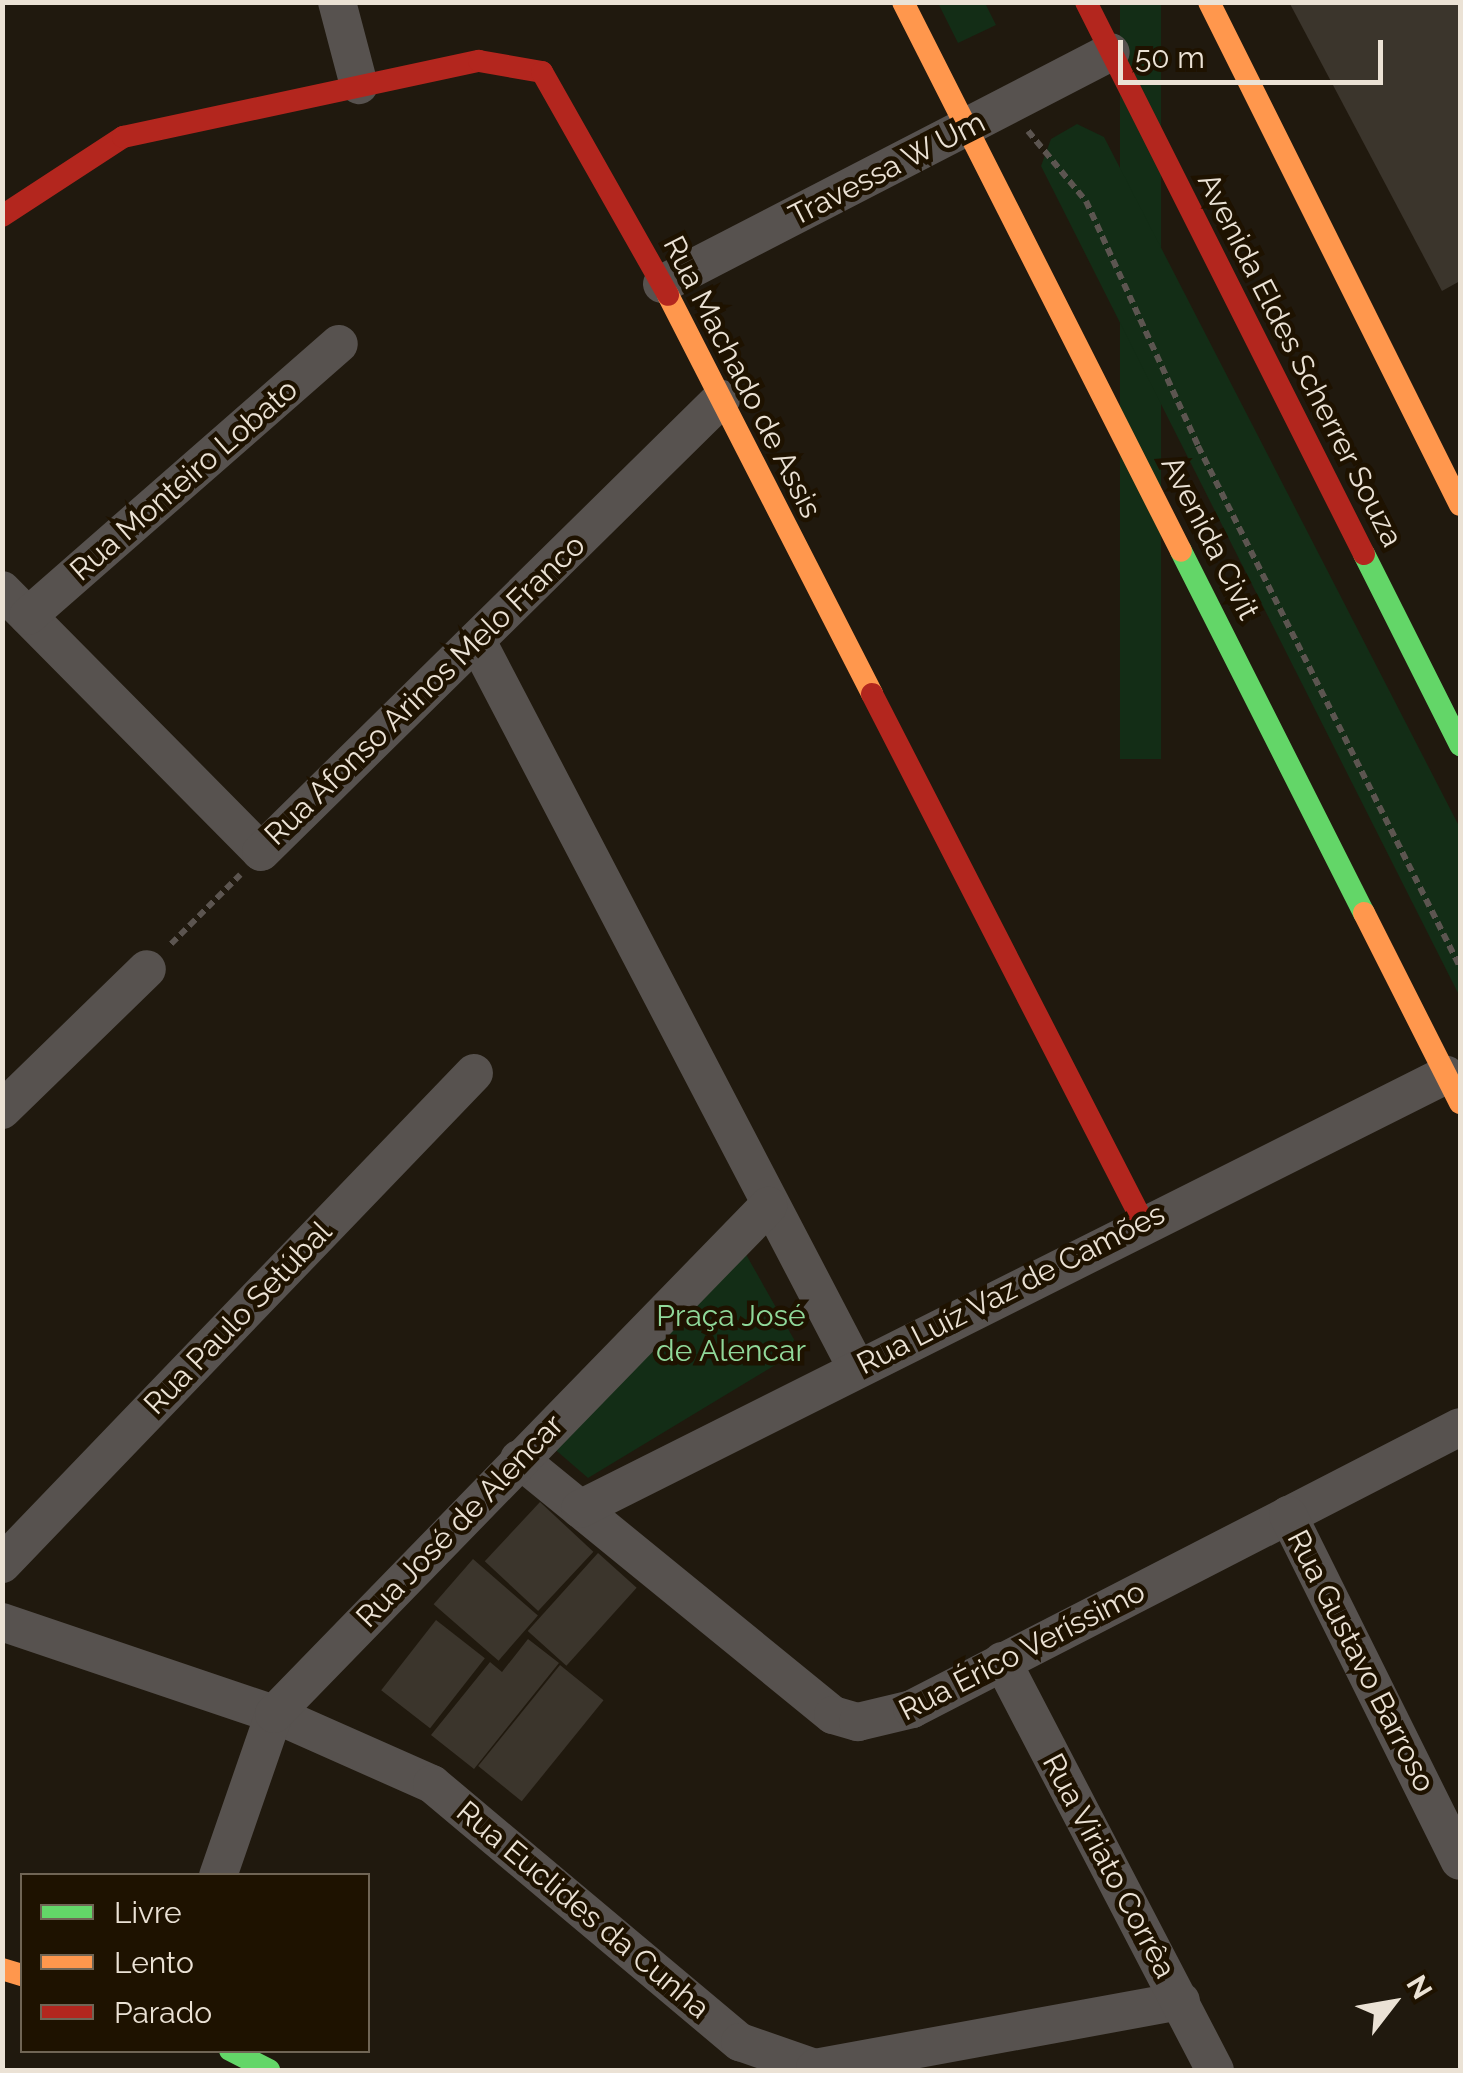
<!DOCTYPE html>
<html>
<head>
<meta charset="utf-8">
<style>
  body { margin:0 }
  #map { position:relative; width:1463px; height:2073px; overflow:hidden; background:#20190e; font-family:Raleway,sans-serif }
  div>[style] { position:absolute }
  .green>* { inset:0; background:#132d16; transform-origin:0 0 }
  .building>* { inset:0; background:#3b352c; transform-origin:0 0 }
  .path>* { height:6px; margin-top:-3px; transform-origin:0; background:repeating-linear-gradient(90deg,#5c5550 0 8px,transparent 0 13px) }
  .street>* { height:38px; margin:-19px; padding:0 19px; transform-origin:19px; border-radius:19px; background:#57524f }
  .fast>* { height:22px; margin:-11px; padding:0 11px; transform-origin:11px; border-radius:11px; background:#63d668 }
  .slow>* { height:22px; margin:-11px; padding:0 11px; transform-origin:11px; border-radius:11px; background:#ff974d }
  .jam>* { height:22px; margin:-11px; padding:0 11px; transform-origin:11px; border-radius:11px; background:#b3261e }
  span { translate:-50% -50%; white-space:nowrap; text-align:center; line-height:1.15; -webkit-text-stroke:9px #1e1200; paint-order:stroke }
  .street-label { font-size:30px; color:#ebe2d5 }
  .park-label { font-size:30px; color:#90d99a }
  .frame { position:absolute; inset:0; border:5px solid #ebe2d5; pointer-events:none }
  .legend { position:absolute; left:20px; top:1873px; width:350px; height:180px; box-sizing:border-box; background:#1e1200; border:2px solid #706555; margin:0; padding:12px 18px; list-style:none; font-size:30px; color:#ebe2d5 }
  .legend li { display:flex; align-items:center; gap:20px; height:50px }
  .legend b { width:50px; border:2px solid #706555 }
  .north { position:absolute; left:1343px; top:1953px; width:100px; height:100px; -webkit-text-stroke:8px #1e1200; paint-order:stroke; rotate:59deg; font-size:28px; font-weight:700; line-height:40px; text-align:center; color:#ebe2d5 }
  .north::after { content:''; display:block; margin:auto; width:35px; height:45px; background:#ebe2d5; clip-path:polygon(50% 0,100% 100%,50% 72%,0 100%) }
  .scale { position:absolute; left:1118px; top:40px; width:265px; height:45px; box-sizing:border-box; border:5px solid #ebe2d5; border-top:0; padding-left:12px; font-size:30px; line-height:35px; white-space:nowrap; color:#ebe2d5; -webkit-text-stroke:8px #1e1200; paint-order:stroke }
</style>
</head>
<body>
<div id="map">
  <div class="green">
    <div style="clip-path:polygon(938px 3px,985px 3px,996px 25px,958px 43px)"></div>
    <div style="left:1120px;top:3px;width:41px;height:756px"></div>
    <div style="clip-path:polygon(1077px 124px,1104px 137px,1460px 828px,1460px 997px,1041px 166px,1051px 139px)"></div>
    <div style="clip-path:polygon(743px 1249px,800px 1350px,588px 1478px,551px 1446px)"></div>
  </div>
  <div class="building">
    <div style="clip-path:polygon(1289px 2px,1460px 2px,1460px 281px,1442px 291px)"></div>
    <div style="left:540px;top:1502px;width:73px;height:81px;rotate:43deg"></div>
    <div style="left:598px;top:1553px;width:52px;height:105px;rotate:42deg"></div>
    <div style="left:473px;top:1559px;width:86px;height:60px;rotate:41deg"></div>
    <div style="left:436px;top:1620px;width:62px;height:89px;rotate:38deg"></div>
    <div style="clip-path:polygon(528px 1639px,559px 1663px,474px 1769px,431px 1735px,490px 1662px,502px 1672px)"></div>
    <div style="left:560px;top:1665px;width:56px;height:130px;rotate:39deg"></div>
  </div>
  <div class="path">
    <div style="left:1028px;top:131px;width:91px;rotate:50.4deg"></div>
    <div style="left:1086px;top:201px;width:269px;rotate:65.4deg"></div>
    <div style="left:1198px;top:446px;width:583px;rotate:63.3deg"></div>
    <div style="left:171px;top:944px;width:98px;rotate:-45deg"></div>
  </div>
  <div class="street">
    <div style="left:337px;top:2px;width:86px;rotate:75.2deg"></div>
    <div style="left:662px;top:284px;width:505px;rotate:-27.33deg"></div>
    <div style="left:2px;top:590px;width:368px;rotate:45.3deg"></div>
    <div style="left:261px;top:852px;width:646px;rotate:-44.56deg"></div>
    <div style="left:28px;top:616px;width:413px;rotate:-41.2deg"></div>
    <div style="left:478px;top:643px;width:817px;rotate:62.43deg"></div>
    <div style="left:2px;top:1110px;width:202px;rotate:-44.2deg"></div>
    <div style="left:519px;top:1459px;width:405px;rotate:39.2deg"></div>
    <div style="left:833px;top:1715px;width:26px;rotate:16deg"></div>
    <div style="left:858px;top:1722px;width:56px;rotate:-13.5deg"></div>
    <div style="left:912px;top:1709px;width:616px;rotate:-27.23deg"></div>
    <div style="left:580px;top:1509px;width:969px;rotate:-26.62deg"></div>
    <div style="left:1288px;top:1515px;width:386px;rotate:63.6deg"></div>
    <div style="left:2px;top:1564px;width:681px;rotate:-46.13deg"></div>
    <div style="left:2px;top:1622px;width:287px;rotate:18.7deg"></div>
    <div style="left:274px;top:1714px;width:173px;rotate:23.9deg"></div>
    <div style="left:432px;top:1784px;width:402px;rotate:40deg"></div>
    <div style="left:740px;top:2042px;width:79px;rotate:19.1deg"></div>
    <div style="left:815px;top:2068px;width:372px;rotate:-10.4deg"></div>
    <div style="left:1002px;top:1661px;width:461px;rotate:62.5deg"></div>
    <div style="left:218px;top:1876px;width:171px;rotate:-70.9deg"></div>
    <div style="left:274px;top:1714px;width:709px;rotate:-45.8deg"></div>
  </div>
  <div class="fast">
    <div style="left:1181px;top:551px;width:406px;rotate:63.2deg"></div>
    <div style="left:1364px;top:554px;width:214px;rotate:63.3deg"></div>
    <div style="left:230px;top:2050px;width:44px;rotate:27.1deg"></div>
  </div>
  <div class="slow">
    <div style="left:903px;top:2px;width:615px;rotate:63.14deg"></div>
    <div style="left:1209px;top:2px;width:562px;rotate:63.48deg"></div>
    <div style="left:668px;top:295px;width:448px;rotate:62.9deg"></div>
    <div style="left:1364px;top:913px;width:213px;rotate:63.2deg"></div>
    <div style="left:2px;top:1969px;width:21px;rotate:17deg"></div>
  </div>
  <div class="jam">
    <div style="left:1086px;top:2px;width:618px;rotate:63.27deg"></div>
    <div style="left:2px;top:216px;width:145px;rotate:-33.1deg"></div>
    <div style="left:123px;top:137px;width:364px;rotate:-12.1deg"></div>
    <div style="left:479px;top:61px;width:64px;rotate:9.9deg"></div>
    <div style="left:542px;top:72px;width:256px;rotate:60.5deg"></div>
    <div style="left:872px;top:694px;width:593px;rotate:62.83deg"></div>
  </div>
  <div class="street-label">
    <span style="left:887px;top:169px;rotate:-27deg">Travessa W Um</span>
    <span style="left:1300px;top:360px;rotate:63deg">Avenida Eldes Scherrer Souza</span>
    <span style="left:742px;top:377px;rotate:63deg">Rua Machado de Assis</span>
    <span style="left:184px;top:480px;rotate:-41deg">Rua Monteiro Lobato</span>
    <span style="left:1210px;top:538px;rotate:63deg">Avenida Civit</span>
    <span style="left:425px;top:690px;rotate:-44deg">Rua Afonso Arinos Melo Franco</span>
    <span style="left:1011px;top:1289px;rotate:-27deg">Rua Luíz Vaz de Camões</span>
    <span style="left:238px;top:1318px;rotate:-46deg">Rua Paulo Setúbal</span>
    <span style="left:460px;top:1521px;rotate:-46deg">Rua José de Alencar</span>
    <span style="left:1022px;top:1651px;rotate:-27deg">Rua Érico Veríssimo</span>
    <span style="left:1361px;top:1661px;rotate:63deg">Rua Gustavo Barroso</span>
    <span style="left:1109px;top:1866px;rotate:62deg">Rua Viriato Corrêa</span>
    <span style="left:583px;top:1910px;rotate:40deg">Rua Euclides da Cunha</span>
  </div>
  <div class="park-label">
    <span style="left:731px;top:1333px">Praça José<br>de Alencar</span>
  </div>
  <div class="frame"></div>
  <ul class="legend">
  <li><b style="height:12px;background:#63d668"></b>Livre</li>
  <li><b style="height:12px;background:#ff974d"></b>Lento</li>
  <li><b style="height:12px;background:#b3261e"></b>Parado</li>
  </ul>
  <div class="north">N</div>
  <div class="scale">50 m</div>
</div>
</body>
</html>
